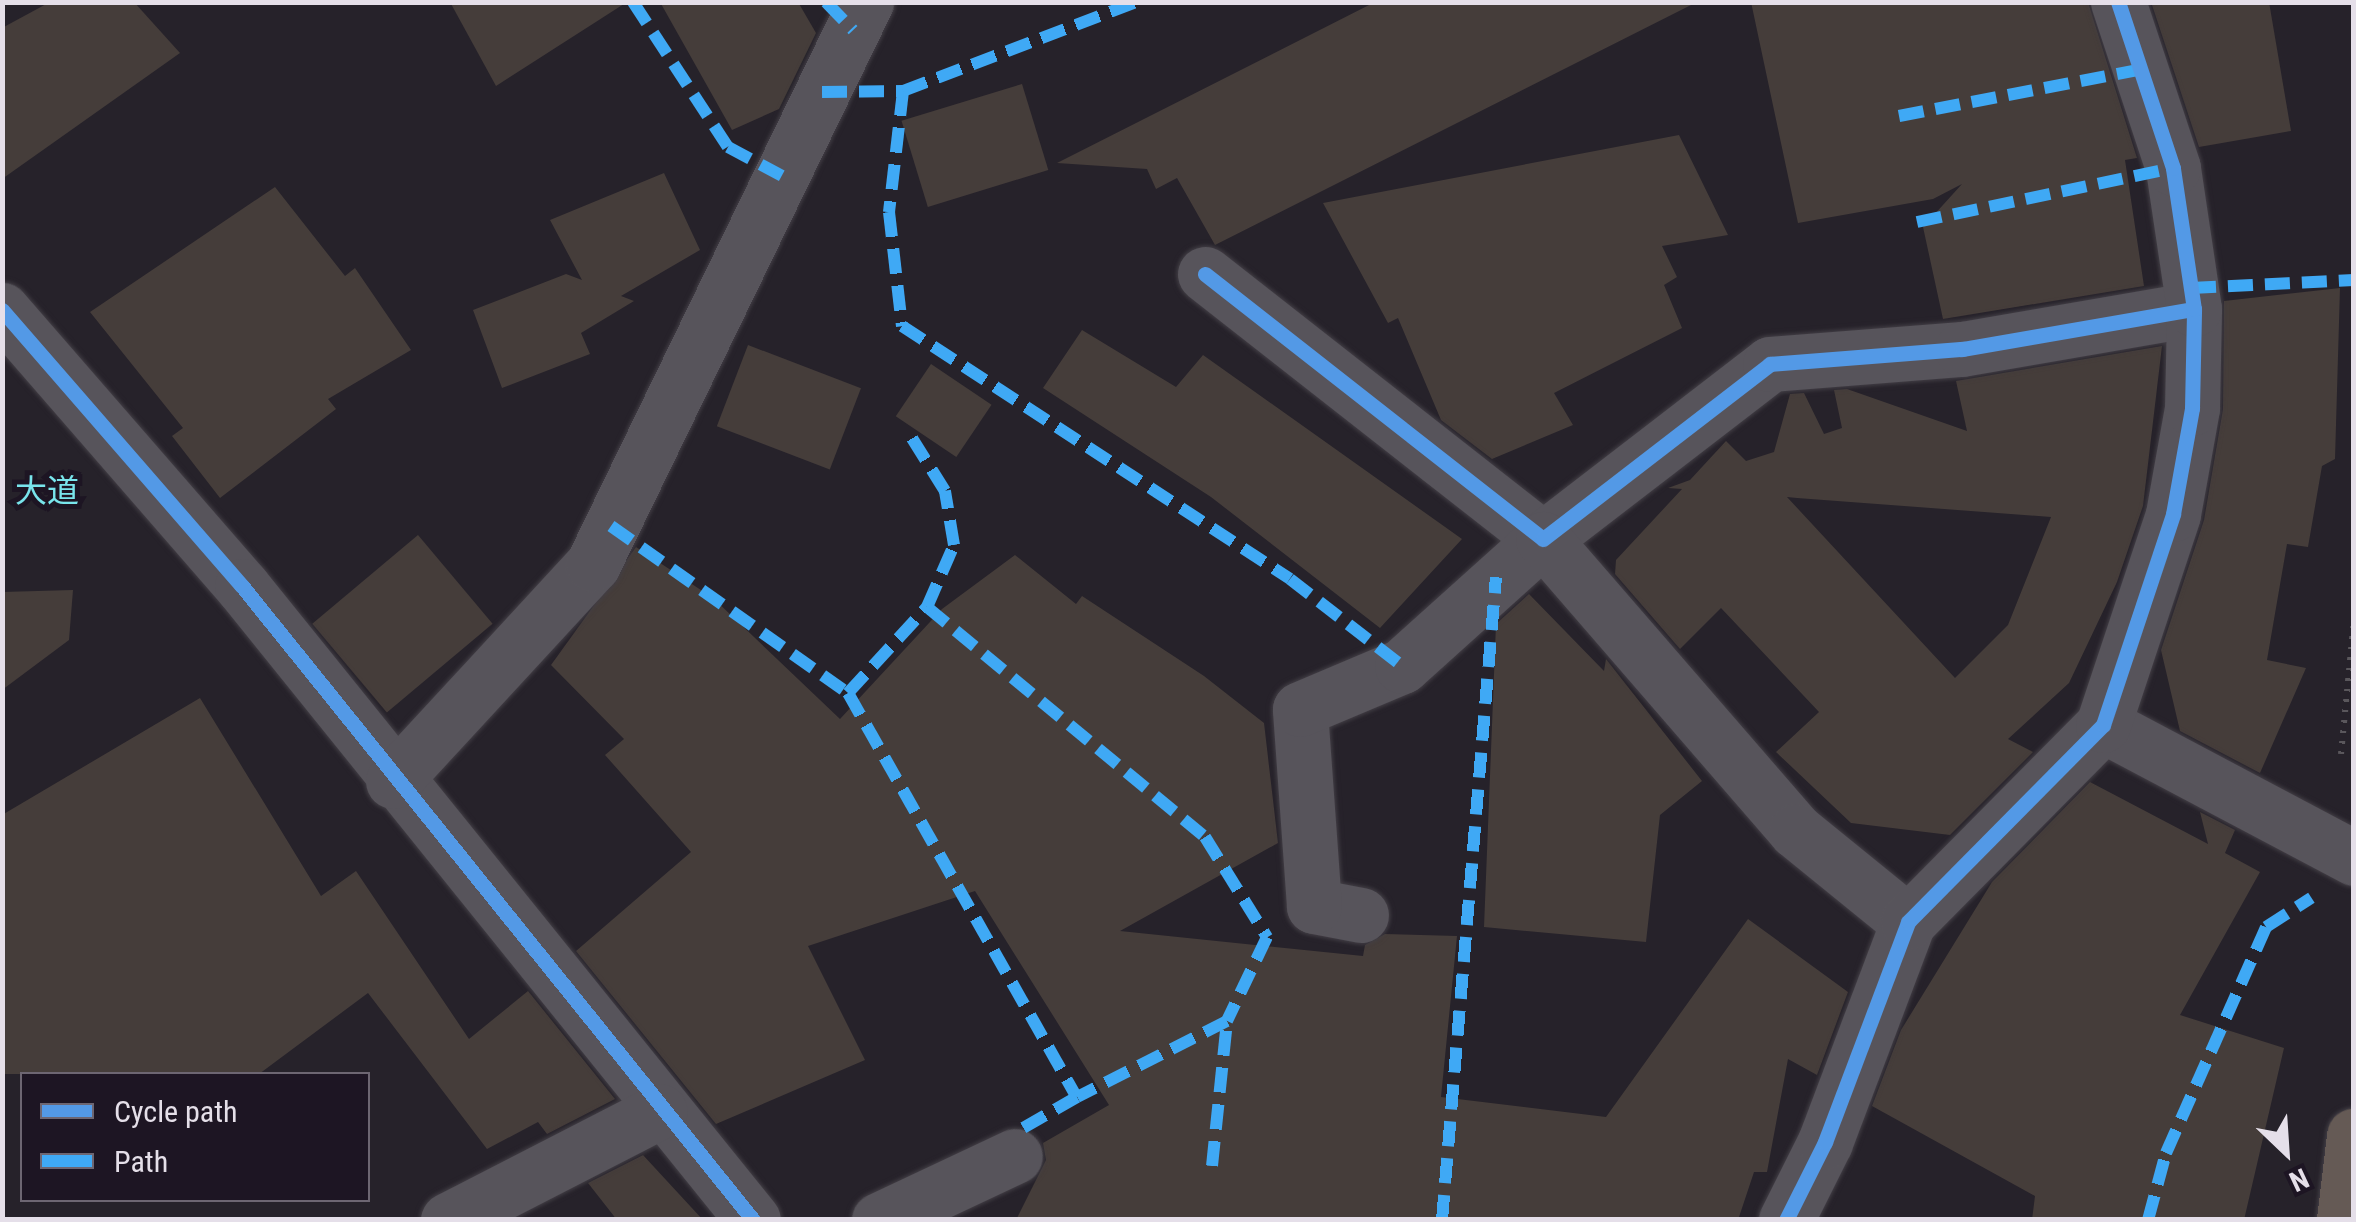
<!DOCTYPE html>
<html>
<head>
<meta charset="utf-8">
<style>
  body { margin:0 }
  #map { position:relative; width:2356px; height:1222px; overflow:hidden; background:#26222a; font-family:"Roboto Condensed","Noto Sans JP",sans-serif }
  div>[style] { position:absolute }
  .building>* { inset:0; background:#453d3a; transform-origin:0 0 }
  .path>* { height:6px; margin-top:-3px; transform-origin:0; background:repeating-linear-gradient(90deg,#5a575c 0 2.5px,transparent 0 10.5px) }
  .roads { filter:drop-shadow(0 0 2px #423e45) drop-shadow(0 0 2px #423e45) }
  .street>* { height:55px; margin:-27.5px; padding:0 27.5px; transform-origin:27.5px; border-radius:27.5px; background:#57545b }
  .highway>* { height:55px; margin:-27.5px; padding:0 27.5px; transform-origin:27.5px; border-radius:27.5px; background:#655a55 }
  .quiet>* { height:12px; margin-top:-6px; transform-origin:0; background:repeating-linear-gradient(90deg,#3fa9f5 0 25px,transparent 0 37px) }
  .cycleway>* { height:15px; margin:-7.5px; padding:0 7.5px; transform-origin:7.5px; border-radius:7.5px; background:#5399e6 }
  span { translate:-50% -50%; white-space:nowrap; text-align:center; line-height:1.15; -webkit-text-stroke:10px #1d1523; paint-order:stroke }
  .quarter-label { font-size:32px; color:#79e5ec }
  .frame { position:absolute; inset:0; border:5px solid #e5dfe9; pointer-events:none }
  .legend { position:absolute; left:20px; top:1072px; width:350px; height:130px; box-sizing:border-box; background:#1d1523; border:2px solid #6d6672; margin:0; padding:12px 18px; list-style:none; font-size:30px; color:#e5dfe9 }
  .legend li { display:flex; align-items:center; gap:20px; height:50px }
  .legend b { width:50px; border:2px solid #6d6672 }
  .north { position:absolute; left:2236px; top:1102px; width:100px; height:100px; -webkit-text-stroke:8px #1d1523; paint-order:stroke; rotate:155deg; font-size:28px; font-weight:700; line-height:40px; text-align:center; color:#e5dfe9 }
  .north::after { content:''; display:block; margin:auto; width:35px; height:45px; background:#e5dfe9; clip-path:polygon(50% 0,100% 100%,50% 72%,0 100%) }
</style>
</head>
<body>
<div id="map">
  <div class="building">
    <div style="clip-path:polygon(50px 2px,134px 2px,180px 53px,2px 179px,2px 28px)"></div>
    <div style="clip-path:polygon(450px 2px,627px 2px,496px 86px)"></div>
    <div style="clip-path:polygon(660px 2px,798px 2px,816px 33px,779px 109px,732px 130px)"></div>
    <div style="clip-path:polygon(1375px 2px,1697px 2px,1215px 245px,1177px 178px,1156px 189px,1147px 169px,1057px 163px)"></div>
    <div style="clip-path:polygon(1751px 2px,2088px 2px,2137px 158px,2125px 160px,2144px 286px,1943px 319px,1923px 227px,1962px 184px,1933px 199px,1798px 223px)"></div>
    <div style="clip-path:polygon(2151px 2px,2269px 2px,2291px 131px,2199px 147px)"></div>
    <div style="left:1022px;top:84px;width:90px;height:126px;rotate:73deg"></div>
    <div style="clip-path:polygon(1679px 135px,1728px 235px,1662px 246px,1677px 277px,1664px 285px,1682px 328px,1554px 393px,1573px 425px,1492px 459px,1441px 420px,1398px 318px,1388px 323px,1323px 203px)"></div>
    <div style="clip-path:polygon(664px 173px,700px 250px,621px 296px,634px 301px,581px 333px,590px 354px,502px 388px,473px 310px,566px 274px,582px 280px,550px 220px)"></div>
    <div style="clip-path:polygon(275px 187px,345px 276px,355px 268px,411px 350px,328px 399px,336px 409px,220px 498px,172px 436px,183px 428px,90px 312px)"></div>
    <div style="clip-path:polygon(2340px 288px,2335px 459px,2322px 466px,2308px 547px,2287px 544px,2267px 660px,2306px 668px,2260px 773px,2180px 731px,2161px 650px,2204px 520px,2223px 409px,2224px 301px)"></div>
    <div style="clip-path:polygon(1082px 330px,1176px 387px,1203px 355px,1462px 539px,1380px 628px,1211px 497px,1043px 388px)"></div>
    <div style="left:748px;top:345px;width:121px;height:87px;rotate:21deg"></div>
    <div style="clip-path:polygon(evenodd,2162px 346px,2143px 506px,2117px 582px,2069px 683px,2008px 739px,2033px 752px,1950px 835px,1851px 823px,1776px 752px,1819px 712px,1721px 608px,1680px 649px,1615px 574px,1616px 560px,1682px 489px,1668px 488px,1690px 480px,1726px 441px,1746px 461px,1774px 452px,1790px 394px,1804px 393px,1824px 434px,1842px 428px,1834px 390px,1847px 389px,1967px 431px,1956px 381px,2162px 346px,1787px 497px,1797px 498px,2051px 517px,2008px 625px,1955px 678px,1787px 497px)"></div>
    <div style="left:931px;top:364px;width:73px;height:63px;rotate:34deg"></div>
    <div style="left:418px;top:535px;width:116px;height:138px;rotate:50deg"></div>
    <div style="clip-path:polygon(636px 547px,713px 598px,840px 719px,942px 609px,1015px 555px,1076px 604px,1082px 596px,1204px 676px,1264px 723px,1278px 843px,1120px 931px,1363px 956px,1365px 945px,1385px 934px,1457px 936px,1441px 1097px,1606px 1117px,1748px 919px,1848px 992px,1817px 1075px,1788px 1059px,1767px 1172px,1754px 1172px,1738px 1220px,1016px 1220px,1046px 1160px,1043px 1143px,1109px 1105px,975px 891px,808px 946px,865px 1060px,716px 1124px,576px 951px,691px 852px,605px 755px,624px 739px,551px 665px)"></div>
    <div style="clip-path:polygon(73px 590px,69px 640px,2px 690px,2px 592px)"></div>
    <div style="clip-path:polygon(1529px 594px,1604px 671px,1606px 659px,1702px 781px,1660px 815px,1646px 942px,1484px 927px,1496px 624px)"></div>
    <div style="clip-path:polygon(200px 698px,321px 896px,356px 871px,469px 1039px,528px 991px,615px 1099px,547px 1134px,538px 1122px,487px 1149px,368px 993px,259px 1074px,2px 1074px,2px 815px)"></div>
    <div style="clip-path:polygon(2090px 782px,2208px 844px,2200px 812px,2235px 830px,2225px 853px,2260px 872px,2180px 1015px,2284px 1048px,2244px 1220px,2032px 1220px,2035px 1196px,1872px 1106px,1901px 1030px,1992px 882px)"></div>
    <div style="clip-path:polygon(655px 1149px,643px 1155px,703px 1220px,617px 1220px,588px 1183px)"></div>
  </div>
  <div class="path">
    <div style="left:2341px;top:754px;width:137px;rotate:-84.5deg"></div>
  </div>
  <div class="roads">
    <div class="street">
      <div style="left:1205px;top:274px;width:429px;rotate:38.1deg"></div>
      <div style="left:1543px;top:539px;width:287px;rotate:-37.6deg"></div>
      <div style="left:1770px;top:364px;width:193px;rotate:-4.5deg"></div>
      <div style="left:1962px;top:349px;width:235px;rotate:-9.8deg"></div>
      <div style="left:2px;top:310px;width:366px;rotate:49deg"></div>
      <div style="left:242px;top:586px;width:814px;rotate:51.13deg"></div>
      <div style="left:2103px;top:725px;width:284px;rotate:27.9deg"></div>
      <div style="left:393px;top:781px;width:295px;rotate:-47.3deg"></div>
      <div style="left:593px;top:564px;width:625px;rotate:-64.09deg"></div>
      <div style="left:1361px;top:915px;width:48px;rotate:-169.2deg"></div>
      <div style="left:1314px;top:906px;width:197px;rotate:-94.1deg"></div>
      <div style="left:1300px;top:709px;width:111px;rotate:-22.9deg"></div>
      <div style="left:1402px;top:666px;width:190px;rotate:-42deg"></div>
      <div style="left:1543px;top:539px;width:386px;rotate:49.1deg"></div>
      <div style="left:1796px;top:831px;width:144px;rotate:39.1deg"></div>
      <div style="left:448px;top:1220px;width:238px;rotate:-27.2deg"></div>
      <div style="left:879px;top:1220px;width:150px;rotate:-25.2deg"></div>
      <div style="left:1786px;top:1220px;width:87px;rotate:-63.4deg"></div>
      <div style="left:1825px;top:1142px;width:235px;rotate:-69.3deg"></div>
      <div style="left:1908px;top:922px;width:277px;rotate:-45.3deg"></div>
      <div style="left:2103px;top:725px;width:222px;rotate:-71.6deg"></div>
      <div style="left:2173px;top:514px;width:108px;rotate:-79.8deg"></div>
      <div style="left:2192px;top:408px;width:99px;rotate:-88.8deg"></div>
      <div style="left:2194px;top:309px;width:143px;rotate:-98.5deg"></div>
      <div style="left:2173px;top:168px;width:175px;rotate:-108.3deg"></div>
    </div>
    <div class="highway">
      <div style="left:2344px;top:1220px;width:85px;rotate:-83.2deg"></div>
    </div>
  </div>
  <div class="quiet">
    <div style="left:633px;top:2px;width:173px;rotate:56.8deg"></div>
    <div style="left:728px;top:147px;width:61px;rotate:28.2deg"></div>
    <div style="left:826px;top:2px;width:39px;rotate:46deg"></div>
    <div style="left:903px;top:91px;width:122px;rotate:96.6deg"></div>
    <div style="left:889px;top:212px;width:115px;rotate:83.5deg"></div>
    <div style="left:902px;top:326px;width:463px;rotate:33.1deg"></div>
    <div style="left:1290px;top:579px;width:142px;rotate:37.8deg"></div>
    <div style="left:822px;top:92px;width:81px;rotate:-0.7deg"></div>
    <div style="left:903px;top:91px;width:249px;rotate:-20.9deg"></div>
    <div style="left:1899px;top:116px;width:248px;rotate:-10.9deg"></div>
    <div style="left:1917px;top:222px;width:262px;rotate:-11.9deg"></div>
    <div style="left:2191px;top:288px;width:163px;rotate:-2.8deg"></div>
    <div style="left:611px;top:526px;width:290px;rotate:35.2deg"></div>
    <div style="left:848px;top:693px;width:464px;rotate:60.5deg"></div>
    <div style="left:1077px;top:1097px;width:62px;rotate:150.1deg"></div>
    <div style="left:927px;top:607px;width:361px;rotate:39.6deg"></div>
    <div style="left:1205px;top:837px;width:118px;rotate:58.2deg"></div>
    <div style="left:1267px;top:937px;width:93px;rotate:115.5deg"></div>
    <div style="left:1227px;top:1021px;width:168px;rotate:153.1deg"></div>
    <div style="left:848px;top:693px;width:117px;rotate:-47.4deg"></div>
    <div style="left:927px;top:607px;width:68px;rotate:-66.5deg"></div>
    <div style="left:954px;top:545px;width:55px;rotate:-99.5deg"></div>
    <div style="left:945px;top:491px;width:66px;rotate:-122deg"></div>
    <div style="left:1212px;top:1166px;width:146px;rotate:-84.1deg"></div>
    <div style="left:1442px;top:1220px;width:645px;rotate:-85.2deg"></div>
    <div style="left:2148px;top:1220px;width:69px;rotate:-75deg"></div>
    <div style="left:2166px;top:1153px;width:247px;rotate:-66.1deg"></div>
    <div style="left:2266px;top:927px;width:54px;rotate:-32.8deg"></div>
  </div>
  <div class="cycleway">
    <div style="left:1205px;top:274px;width:429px;rotate:38.1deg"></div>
    <div style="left:1543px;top:539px;width:287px;rotate:-37.6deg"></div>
    <div style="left:1770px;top:364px;width:193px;rotate:-4.5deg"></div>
    <div style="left:1962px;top:349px;width:235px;rotate:-9.8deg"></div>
    <div style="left:2px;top:310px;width:366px;rotate:49deg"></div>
    <div style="left:242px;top:586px;width:814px;rotate:51.13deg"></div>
    <div style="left:1786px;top:1220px;width:87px;rotate:-63.4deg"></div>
    <div style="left:1825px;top:1142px;width:235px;rotate:-69.3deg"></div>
    <div style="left:1908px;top:922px;width:277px;rotate:-45.3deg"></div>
    <div style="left:2103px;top:725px;width:222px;rotate:-71.6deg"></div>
    <div style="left:2173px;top:514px;width:108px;rotate:-79.8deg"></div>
    <div style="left:2192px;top:408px;width:99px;rotate:-88.8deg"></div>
    <div style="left:2194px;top:309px;width:143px;rotate:-98.5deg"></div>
    <div style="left:2173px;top:168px;width:175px;rotate:-108.3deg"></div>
  </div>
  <div class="quarter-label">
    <span style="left:47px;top:491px">大道</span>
  </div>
  <div class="frame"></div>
  <ul class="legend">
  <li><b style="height:12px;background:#5399e6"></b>Cycle path</li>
  <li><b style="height:12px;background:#3fa9f5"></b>Path</li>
  </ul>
  <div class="north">N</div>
</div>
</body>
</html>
